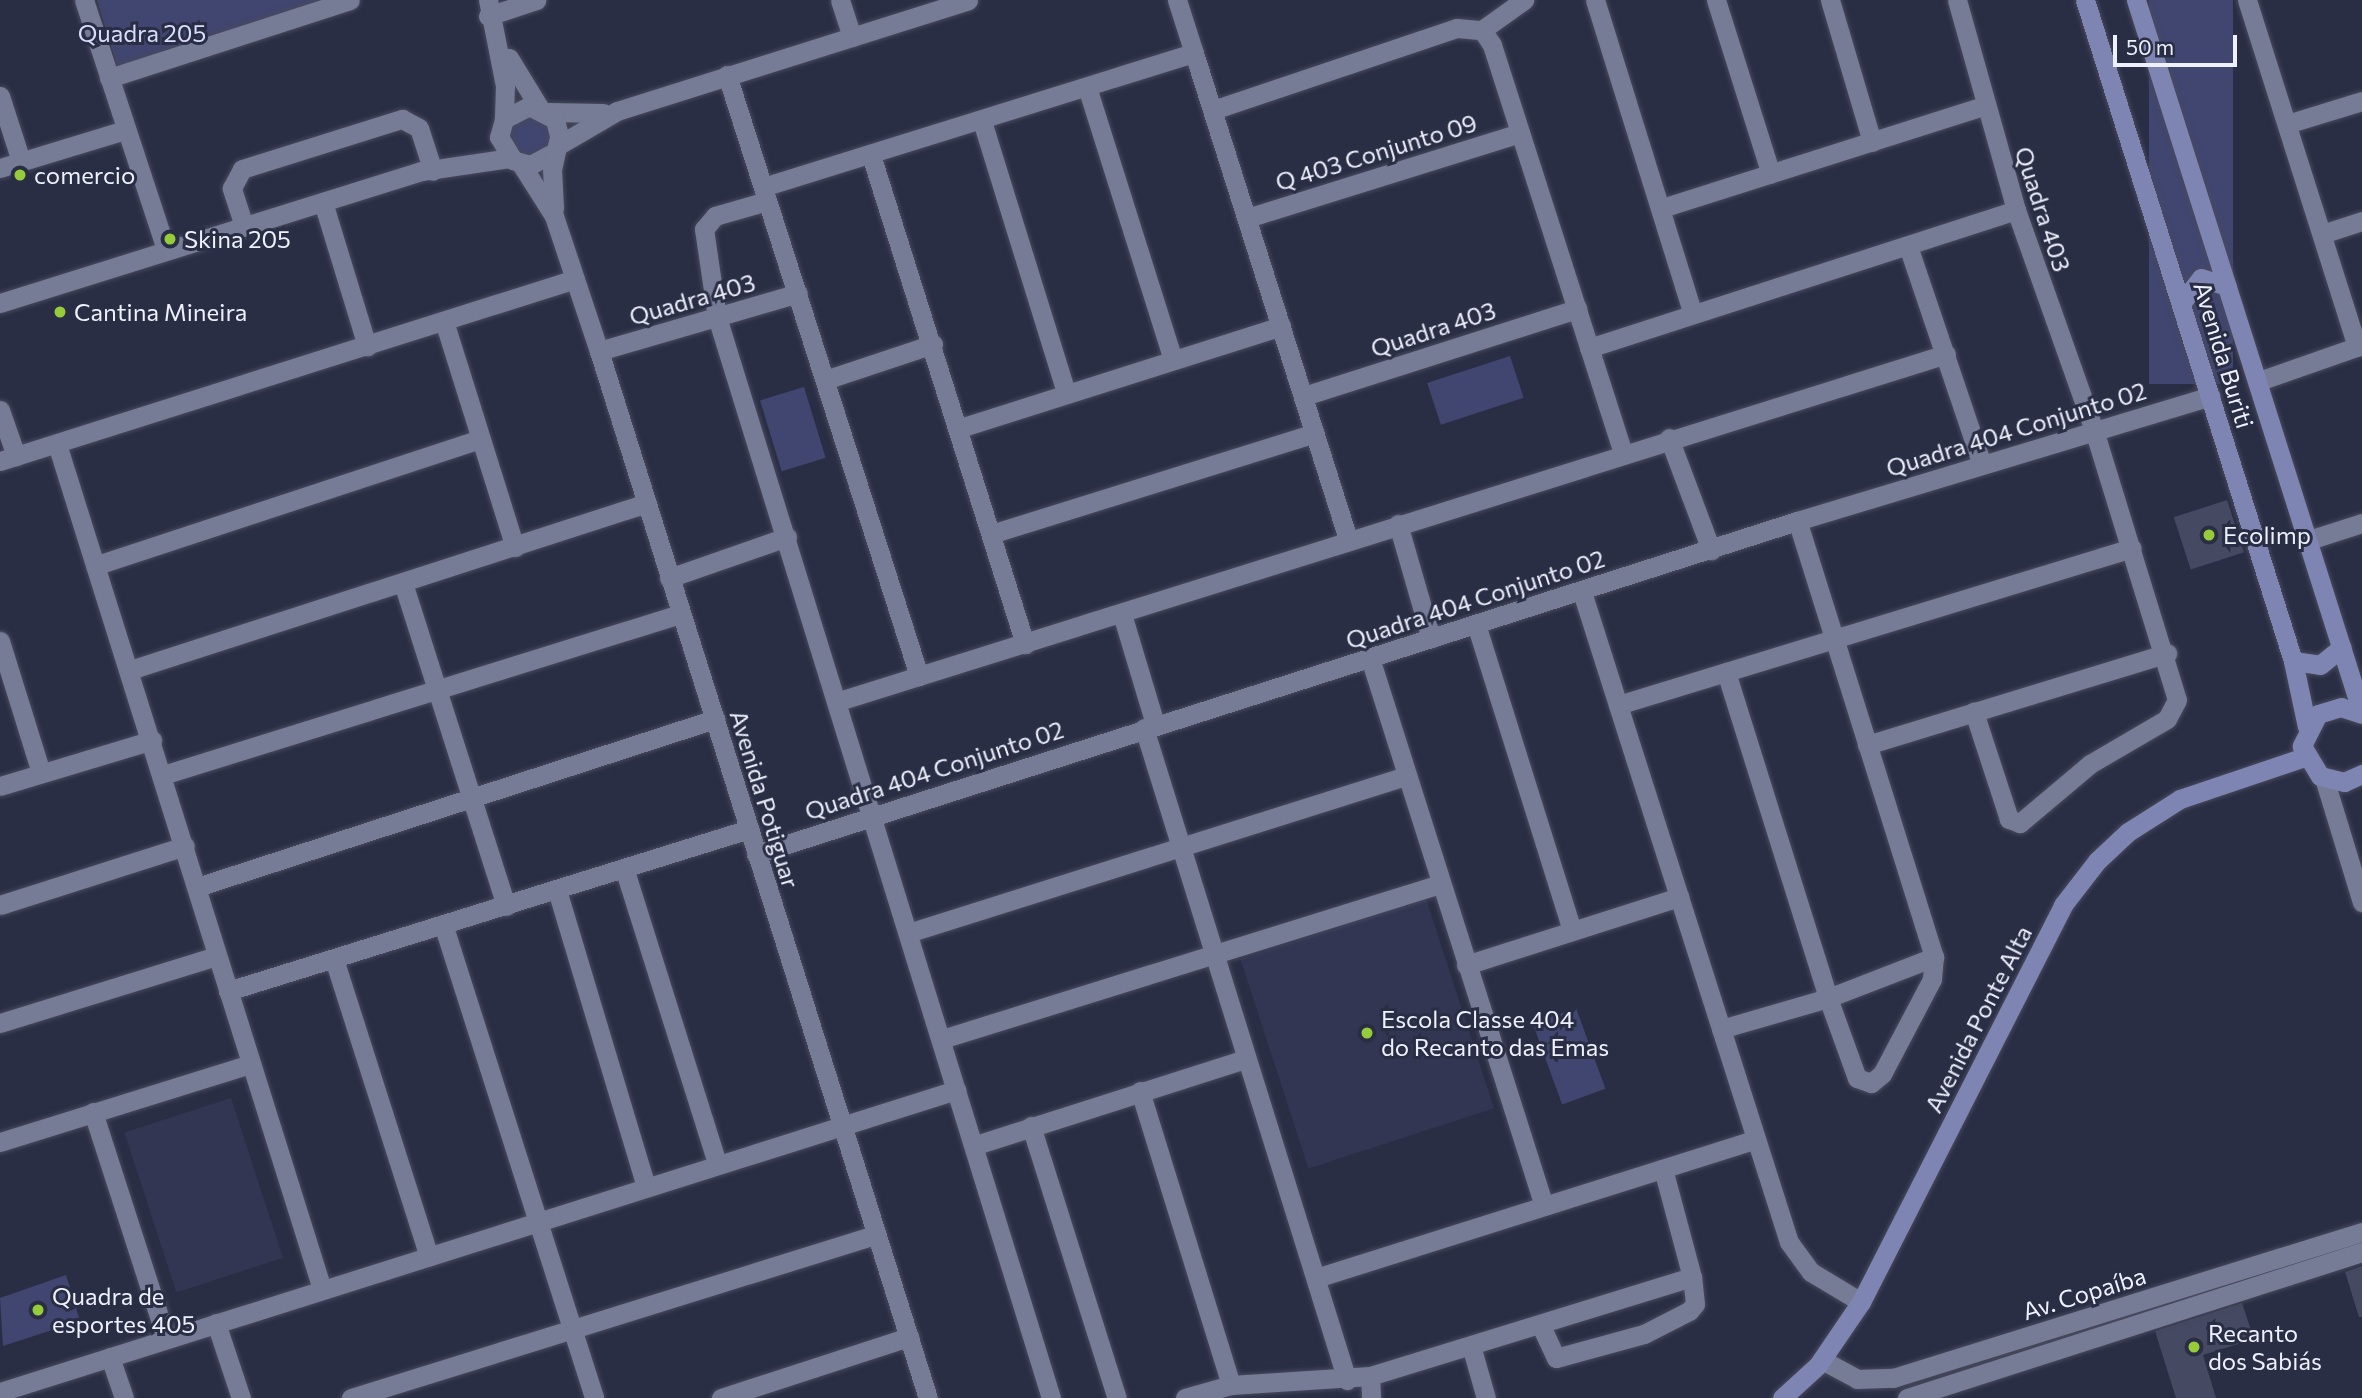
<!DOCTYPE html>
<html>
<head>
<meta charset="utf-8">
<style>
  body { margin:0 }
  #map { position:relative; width:2362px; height:1398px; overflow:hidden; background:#2a2e45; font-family:Commissioner,sans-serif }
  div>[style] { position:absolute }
  .built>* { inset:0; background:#323653; transform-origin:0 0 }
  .green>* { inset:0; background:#414670; transform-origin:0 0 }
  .building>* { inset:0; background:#454962; transform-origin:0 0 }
  .roads { filter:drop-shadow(0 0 2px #484a5c) drop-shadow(0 0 2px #484a5c) }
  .minor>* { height:19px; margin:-9.5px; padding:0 9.5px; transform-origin:9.5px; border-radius:9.5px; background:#767b96 }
  .tertiary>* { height:19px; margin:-9.5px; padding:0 9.5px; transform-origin:9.5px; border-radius:9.5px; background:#767b96 }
  .secondary>* { height:19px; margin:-9.5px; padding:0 9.5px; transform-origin:9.5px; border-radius:9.5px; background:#7f85b3 }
  .dots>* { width:19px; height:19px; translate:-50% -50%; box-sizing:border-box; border:4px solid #2a2e45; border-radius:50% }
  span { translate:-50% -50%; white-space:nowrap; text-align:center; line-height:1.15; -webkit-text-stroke:6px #2a2e45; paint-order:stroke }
  .park-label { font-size:24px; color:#d7ddfc }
  .street-label { font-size:24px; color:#eef0fc }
  .poi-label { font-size:24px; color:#eef0fc }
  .left { translate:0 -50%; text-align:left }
  .scale { position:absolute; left:2113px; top:35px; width:124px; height:32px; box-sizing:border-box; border:4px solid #eef0fc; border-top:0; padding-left:9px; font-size:21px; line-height:24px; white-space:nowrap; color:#eef0fc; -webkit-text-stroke:5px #2a2e45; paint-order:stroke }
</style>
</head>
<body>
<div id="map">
  <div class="built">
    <div style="left:1426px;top:899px;width:220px;height:195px;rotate:72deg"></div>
    <div style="left:231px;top:1098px;width:168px;height:112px;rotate:72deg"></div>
  </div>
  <div class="green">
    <div style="clip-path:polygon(97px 0,330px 0,120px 75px)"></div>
    <div style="left:2149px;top:0;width:84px;height:384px"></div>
    <div style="clip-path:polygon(516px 115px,545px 117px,552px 144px,523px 159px,505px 138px)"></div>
    <div style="left:1510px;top:356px;width:44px;height:87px;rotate:72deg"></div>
    <div style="left:804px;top:387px;width:74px;height:46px;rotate:73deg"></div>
    <div style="left:1576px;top:1008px;width:86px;height:46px;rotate:70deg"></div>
    <div style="clip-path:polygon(66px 1275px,80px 1321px,3px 1346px,0 1298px)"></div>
  </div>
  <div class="building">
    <div style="left:2227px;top:500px;width:55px;height:56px;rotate:72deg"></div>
    <div style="clip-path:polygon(2362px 1266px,2362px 1317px,2359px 1317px,2345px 1272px)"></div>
    <div style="clip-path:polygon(2242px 1303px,2254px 1339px,2203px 1355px,2216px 1398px,2176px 1398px,2155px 1331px)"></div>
  </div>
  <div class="roads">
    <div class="minor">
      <div style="left:84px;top:0;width:263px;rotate:71.8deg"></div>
      <div style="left:840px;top:0;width:39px;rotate:72deg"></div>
      <div style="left:1177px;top:0;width:56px;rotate:72.2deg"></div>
      <div style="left:1595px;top:0;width:329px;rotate:72.7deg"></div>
      <div style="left:1716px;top:0;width:182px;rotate:72.5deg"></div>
      <div style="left:1830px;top:0;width:148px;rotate:73.5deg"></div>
      <div style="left:1957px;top:0;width:218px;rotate:74.3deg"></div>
      <div style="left:2016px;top:210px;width:233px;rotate:70.5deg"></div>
      <div style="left:2094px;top:430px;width:282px;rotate:72.9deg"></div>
      <div style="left:2177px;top:700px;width:21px;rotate:118deg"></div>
      <div style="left:2167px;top:719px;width:89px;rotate:149.7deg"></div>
      <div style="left:2090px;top:764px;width:92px;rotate:139.9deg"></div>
      <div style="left:2020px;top:823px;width:12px;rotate:-160deg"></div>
      <div style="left:2009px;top:819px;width:113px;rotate:-108.1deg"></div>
      <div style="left:2247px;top:0;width:364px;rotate:72.4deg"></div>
      <div style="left:488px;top:16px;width:51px;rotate:-18.4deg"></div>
      <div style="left:1482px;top:30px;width:52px;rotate:-35.5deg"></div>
      <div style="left:727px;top:75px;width:631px;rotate:72.28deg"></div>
      <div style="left:109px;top:78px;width:253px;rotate:-17.9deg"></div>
      <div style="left:1087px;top:87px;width:285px;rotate:72.5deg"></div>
      <div style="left:0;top:96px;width:68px;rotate:72.1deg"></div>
      <div style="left:1213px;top:110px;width:257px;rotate:-18.6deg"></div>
      <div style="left:1457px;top:28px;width:25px;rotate:5deg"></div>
      <div style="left:1482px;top:30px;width:18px;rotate:56deg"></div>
      <div style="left:1492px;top:45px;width:428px;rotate:72.2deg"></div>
      <div style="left:982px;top:121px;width:284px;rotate:72.8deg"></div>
      <div style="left:2287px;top:124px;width:78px;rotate:-17deg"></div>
      <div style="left:871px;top:155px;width:513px;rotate:72.52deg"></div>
      <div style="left:0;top:168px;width:131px;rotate:-16.9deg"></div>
      <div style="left:763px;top:187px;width:451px;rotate:-17.3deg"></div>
      <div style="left:1194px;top:53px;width:510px;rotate:72.42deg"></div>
      <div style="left:767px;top:201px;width:54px;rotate:163.9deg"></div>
      <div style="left:715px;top:216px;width:17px;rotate:130deg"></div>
      <div style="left:704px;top:229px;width:89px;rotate:81.6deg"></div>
      <div style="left:717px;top:317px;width:1131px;rotate:72.83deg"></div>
      <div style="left:323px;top:202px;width:151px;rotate:73deg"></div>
      <div style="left:1662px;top:208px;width:338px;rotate:-17.6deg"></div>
      <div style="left:1247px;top:218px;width:286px;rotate:-17.3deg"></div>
      <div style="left:244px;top:226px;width:40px;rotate:-108deg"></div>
      <div style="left:232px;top:188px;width:21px;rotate:-62deg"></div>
      <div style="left:242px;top:169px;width:168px;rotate:-17.4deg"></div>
      <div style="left:402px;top:119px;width:19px;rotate:28deg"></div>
      <div style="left:419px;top:128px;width:45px;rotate:72deg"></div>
      <div style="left:2322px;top:234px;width:42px;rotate:-18deg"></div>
      <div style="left:1908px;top:246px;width:230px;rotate:71.3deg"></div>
      <div style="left:444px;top:321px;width:237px;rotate:72.6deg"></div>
      <div style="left:1589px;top:348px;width:449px;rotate:-17.9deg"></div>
      <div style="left:599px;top:351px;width:207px;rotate:-16.2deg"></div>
      <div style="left:825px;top:380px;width:114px;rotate:-18.4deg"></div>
      <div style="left:1304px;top:396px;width:287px;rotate:-17.7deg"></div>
      <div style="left:0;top:410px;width:49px;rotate:70.8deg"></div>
      <div style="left:960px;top:428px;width:337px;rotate:-17.6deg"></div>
      <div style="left:1669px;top:438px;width:120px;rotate:69.4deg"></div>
      <div style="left:57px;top:444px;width:886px;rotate:72.59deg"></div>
      <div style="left:1398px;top:524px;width:119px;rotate:73.9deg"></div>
      <div style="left:991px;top:534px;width:339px;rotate:-17.3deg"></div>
      <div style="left:2309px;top:540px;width:56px;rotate:-17.8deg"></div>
      <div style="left:97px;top:565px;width:401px;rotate:-18.2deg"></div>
      <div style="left:669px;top:578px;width:125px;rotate:-19.2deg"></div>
      <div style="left:403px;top:583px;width:339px;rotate:72.3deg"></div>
      <div style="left:1582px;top:592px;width:682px;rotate:72.34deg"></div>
      <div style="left:1789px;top:1242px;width:37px;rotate:54deg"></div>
      <div style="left:1811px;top:1272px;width:58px;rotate:31deg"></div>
      <div style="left:1122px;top:614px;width:115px;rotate:73.3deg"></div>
      <div style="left:1476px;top:624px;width:321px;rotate:72.6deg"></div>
      <div style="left:0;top:641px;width:138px;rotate:72.7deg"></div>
      <div style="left:1370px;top:658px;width:575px;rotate:72.38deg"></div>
      <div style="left:130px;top:670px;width:543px;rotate:-17.9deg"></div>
      <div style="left:1726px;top:672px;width:342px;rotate:72.6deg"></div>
      <div style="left:1828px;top:998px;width:85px;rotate:70.1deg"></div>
      <div style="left:1857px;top:1078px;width:15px;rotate:20deg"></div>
      <div style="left:1871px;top:1083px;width:14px;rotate:-39deg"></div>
      <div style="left:1882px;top:1074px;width:107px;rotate:-62.2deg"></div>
      <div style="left:1932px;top:979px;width:22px;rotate:-85deg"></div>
      <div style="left:1934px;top:957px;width:457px;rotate:-107.4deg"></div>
      <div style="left:839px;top:701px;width:1160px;rotate:-17.4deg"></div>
      <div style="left:1618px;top:705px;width:537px;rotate:-16.99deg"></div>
      <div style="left:1144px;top:728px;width:683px;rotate:72.71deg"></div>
      <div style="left:1867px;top:745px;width:314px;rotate:-17deg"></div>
      <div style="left:163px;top:775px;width:541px;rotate:-17.3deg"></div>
      <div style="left:0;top:786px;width:159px;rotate:-16.8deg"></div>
      <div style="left:624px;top:868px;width:309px;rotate:72.5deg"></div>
      <div style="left:197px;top:887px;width:545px;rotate:-17.97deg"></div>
      <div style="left:557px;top:890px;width:309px;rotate:73.3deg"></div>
      <div style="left:0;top:905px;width:194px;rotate:-17.7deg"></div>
      <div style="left:443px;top:924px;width:497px;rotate:72.3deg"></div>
      <div style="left:908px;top:933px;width:522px;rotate:-17.5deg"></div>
      <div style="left:334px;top:959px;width:312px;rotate:72.3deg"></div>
      <div style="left:1466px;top:965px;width:224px;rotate:-17.7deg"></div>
      <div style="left:228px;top:991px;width:546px;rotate:-17.27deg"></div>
      <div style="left:0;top:1023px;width:227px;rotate:-17.2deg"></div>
      <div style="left:1721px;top:1029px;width:111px;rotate:-16.2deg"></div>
      <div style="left:1828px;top:998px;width:114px;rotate:-21.1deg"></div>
      <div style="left:942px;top:1039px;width:522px;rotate:-17.29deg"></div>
      <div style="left:1140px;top:1091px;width:308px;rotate:72.8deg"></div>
      <div style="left:93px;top:1112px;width:237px;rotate:72.1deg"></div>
      <div style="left:1031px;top:1126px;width:285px;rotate:72.5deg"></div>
      <div style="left:0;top:1142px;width:263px;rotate:-17.3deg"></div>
      <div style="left:976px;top:1145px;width:283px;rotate:-17.7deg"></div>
      <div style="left:1316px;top:1278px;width:461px;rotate:-17.5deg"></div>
      <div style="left:216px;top:1323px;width:79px;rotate:71.6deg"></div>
      <div style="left:1542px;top:1328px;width:33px;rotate:65deg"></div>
      <div style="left:1556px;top:1358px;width:91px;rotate:-15.3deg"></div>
      <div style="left:1644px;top:1334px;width:51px;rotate:-27.1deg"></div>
      <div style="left:1689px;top:1311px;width:9px;rotate:-49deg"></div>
      <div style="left:1695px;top:1304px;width:27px;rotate:-96deg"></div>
      <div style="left:1472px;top:1349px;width:51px;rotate:74.1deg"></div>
      <div style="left:110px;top:1357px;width:43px;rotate:71.1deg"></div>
      <div style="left:1370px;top:1376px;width:22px;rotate:87deg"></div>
      <div style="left:0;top:1392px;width:1003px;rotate:-17.53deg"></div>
      <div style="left:351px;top:1398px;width:549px;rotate:-17.28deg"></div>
      <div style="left:721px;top:1398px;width:198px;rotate:-18deg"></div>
      <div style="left:1185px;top:1398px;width:48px;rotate:-15.8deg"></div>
      <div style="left:1231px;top:1385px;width:139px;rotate:-3.7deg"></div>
      <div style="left:1370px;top:1376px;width:337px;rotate:-17.1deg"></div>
      <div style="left:1692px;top:1277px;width:112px;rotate:-105deg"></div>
    </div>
    <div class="tertiary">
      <div style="left:488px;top:0;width:88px;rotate:78.8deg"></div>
      <div style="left:505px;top:86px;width:33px;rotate:92deg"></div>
      <div style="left:509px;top:58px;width:57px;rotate:58.5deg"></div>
      <div style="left:548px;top:112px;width:55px;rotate:1deg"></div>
      <div style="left:557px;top:146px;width:69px;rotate:-30.3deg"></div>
      <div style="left:617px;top:111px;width:368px;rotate:-17.5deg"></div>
      <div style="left:553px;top:153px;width:26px;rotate:152deg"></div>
      <div style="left:530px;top:165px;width:18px;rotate:-164deg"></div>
      <div style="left:513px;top:160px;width:27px;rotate:-121deg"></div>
      <div style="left:499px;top:137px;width:19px;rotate:-74deg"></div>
      <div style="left:504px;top:119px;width:28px;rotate:-27deg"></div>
      <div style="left:529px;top:106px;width:29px;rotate:27deg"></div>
      <div style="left:555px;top:119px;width:18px;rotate:77deg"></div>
      <div style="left:559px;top:137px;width:33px;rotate:102deg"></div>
      <div style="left:552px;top:169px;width:39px;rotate:87deg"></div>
      <div style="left:521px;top:164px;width:62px;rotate:57.6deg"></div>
      <div style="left:554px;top:216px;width:142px;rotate:71.6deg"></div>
      <div style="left:599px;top:351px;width:1097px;rotate:72.56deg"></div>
      <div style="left:0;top:303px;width:442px;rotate:-17.4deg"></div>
      <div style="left:422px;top:171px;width:89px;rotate:-8.4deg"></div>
      <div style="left:2259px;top:381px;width:109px;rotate:-19.3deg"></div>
      <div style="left:0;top:461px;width:603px;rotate:-17.56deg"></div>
      <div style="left:2324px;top:778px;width:130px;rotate:73deg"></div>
      <div style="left:756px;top:854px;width:1093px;rotate:-17.74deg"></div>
      <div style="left:1797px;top:521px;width:432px;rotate:-16.8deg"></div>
      <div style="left:1822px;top:1360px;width:40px;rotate:28deg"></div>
      <div style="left:1857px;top:1379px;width:36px;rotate:-2deg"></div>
      <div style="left:1893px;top:1378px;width:491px;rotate:-17.3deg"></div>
      <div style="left:1907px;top:1398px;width:478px;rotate:-17.8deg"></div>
    </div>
    <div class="secondary">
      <div style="left:2085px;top:0;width:693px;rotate:72.53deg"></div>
      <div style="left:2293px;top:661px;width:67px;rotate:78deg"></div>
      <div style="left:2136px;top:0;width:748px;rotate:72.41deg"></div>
      <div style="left:2183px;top:301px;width:29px;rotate:-52deg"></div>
      <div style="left:2201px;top:278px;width:27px;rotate:17deg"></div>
      <div style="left:2293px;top:661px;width:27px;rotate:8deg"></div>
      <div style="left:2320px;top:665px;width:28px;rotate:-39deg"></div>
      <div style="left:2362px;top:714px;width:22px;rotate:-162deg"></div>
      <div style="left:2341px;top:707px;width:24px;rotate:163deg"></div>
      <div style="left:2318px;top:714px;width:36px;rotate:117deg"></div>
      <div style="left:2302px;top:746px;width:35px;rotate:59deg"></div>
      <div style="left:2320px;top:776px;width:25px;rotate:14deg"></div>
      <div style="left:2344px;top:782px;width:20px;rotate:-24deg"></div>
      <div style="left:1782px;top:1398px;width:49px;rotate:-42.5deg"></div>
      <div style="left:1818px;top:1365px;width:76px;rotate:-55.7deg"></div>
      <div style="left:1861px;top:1302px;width:445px;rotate:-63deg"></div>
      <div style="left:2063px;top:905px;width:56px;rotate:-52.3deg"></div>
      <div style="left:2097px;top:861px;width:42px;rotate:-43.1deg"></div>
      <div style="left:2128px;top:832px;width:62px;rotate:-32.4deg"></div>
      <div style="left:2180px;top:799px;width:132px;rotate:-18.6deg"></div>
    </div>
  </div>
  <div class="dots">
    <div style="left:20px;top:175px;background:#96cc39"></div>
    <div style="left:170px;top:239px;background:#96cc39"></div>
    <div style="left:60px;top:312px;background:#96cc39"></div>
    <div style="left:2209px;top:535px;background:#96cc39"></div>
    <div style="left:1367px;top:1033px;background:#96cc39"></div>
    <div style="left:38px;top:1310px;background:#96cc39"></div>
    <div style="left:2194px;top:1347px;background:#96cc39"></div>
  </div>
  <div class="park-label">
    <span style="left:142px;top:33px">Quadra 205</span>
  </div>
  <div class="street-label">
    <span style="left:1376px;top:152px;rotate:-17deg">Q 403 Conjunto 09</span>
    <span style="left:2043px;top:209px;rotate:72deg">Quadra 403</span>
    <span style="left:692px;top:299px;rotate:-16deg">Quadra 403</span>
    <span style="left:1433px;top:329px;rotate:-18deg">Quadra 403</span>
    <span style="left:2224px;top:355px;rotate:73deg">Avenida Buriti</span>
    <span style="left:2016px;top:429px;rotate:-17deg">Quadra 404 Conjunto 02</span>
    <span style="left:1475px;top:599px;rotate:-18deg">Quadra 404 Conjunto 02</span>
    <span style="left:934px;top:770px;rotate:-18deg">Quadra 404 Conjunto 02</span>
    <span style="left:765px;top:799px;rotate:73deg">Avenida Potiguar</span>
    <span style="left:1978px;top:1019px;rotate:-63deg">Avenida Ponte Alta</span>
    <span style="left:2084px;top:1293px;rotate:-17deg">Av. Copaíba</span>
  </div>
  <div class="poi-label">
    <span class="left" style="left:34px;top:175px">comercio</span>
    <span class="left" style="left:184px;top:239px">Skina 205</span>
    <span class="left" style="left:74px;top:312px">Cantina Mineira</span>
    <span class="left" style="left:2223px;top:535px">Ecolimp</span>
    <span class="left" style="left:1381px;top:1033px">Escola Classe 404<br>do Recanto das Emas</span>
    <span class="left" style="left:52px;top:1310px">Quadra de<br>esportes 405</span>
    <span class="left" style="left:2208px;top:1347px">Recanto<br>dos Sabiás</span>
  </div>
  <div class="scale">50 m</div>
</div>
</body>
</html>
